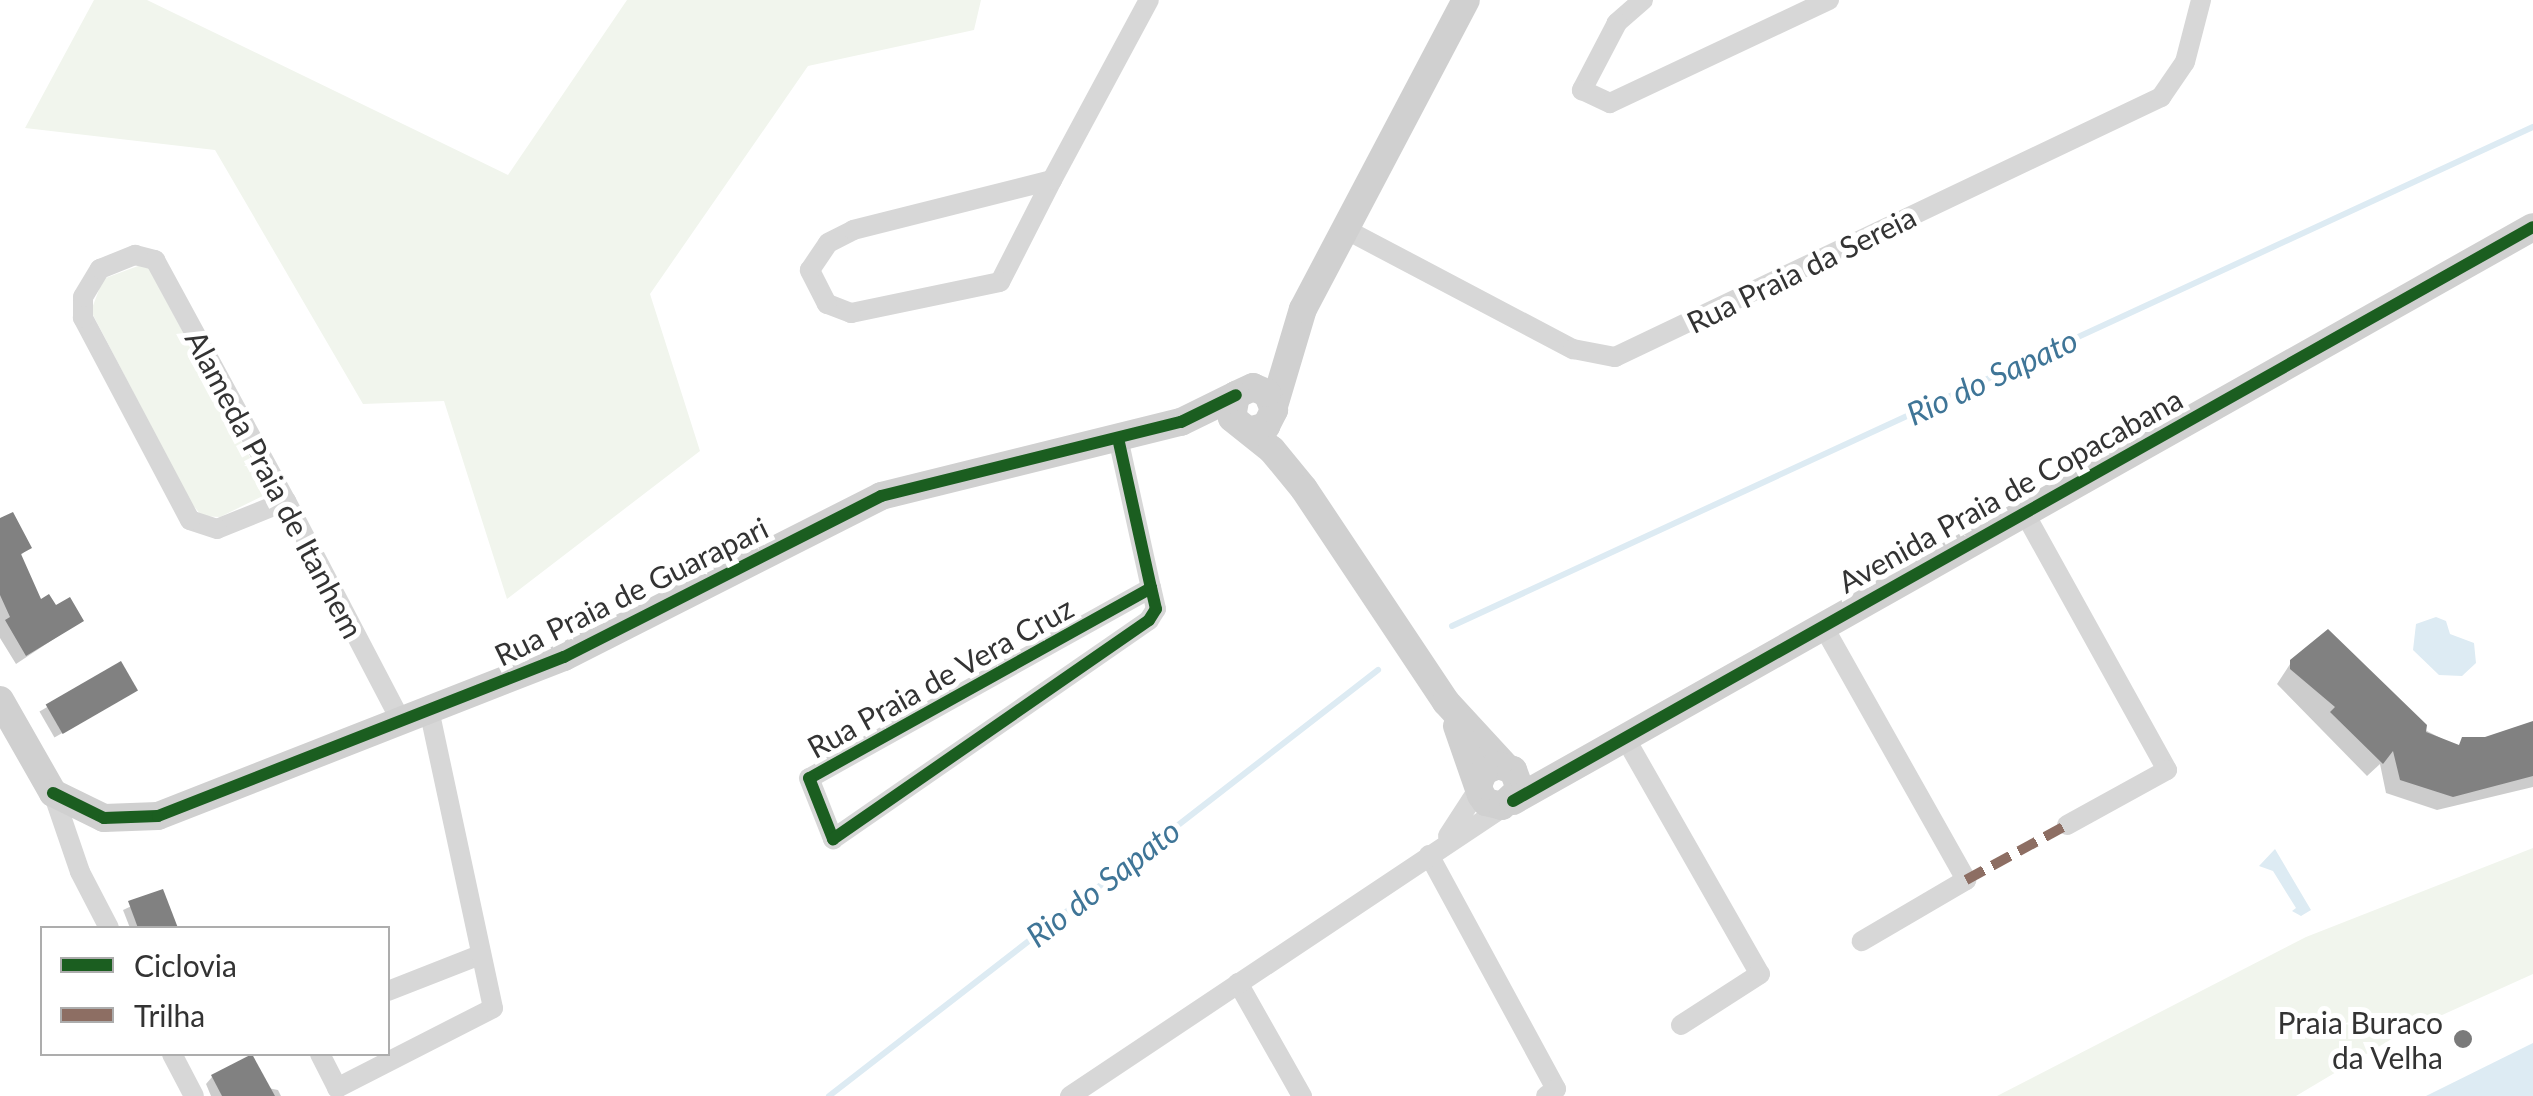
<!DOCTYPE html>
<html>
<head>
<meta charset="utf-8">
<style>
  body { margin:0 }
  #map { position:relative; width:2533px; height:1096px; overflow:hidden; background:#fff; font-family:Lato,sans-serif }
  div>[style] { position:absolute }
  .green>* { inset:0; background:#f1f5ed }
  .water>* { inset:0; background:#ddebf3 }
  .shadow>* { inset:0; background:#0003; transform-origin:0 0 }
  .stream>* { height:6px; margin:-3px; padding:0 3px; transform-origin:3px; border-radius:3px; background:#ddebf3 }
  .building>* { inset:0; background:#818181; transform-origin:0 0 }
  .street>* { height:20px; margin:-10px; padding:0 10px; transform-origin:10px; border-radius:10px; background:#d7d7d7 }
  .secondary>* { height:28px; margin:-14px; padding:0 14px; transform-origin:14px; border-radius:14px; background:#d0d0d0 }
  .quiet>* { height:10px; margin-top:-5px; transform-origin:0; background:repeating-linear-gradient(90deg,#8d6e63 0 20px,transparent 0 30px) }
  .cycleway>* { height:12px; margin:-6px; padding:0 6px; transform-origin:6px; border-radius:6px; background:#1b5e20 }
  .dots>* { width:28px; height:28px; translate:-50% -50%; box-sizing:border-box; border:5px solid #fff; border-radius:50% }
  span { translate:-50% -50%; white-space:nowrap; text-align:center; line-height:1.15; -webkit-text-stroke:10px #fff; paint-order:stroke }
  .street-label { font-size:30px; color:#333 }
  .poi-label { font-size:30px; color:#333 }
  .right { translate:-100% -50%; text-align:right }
  .water-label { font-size:32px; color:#3f7597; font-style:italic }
  .legend { position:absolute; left:40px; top:926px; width:350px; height:130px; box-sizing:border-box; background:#fff; border:2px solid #adadad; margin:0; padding:12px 18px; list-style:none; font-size:30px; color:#333 }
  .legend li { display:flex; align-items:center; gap:20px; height:50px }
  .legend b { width:50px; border:2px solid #adadad }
</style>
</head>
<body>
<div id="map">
  <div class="green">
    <div style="clip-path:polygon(94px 0,147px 0,508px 175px,627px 0,981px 0,974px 30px,808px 66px,650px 294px,700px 451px,507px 599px,444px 401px,363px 404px,215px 150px,25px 128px)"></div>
    <div style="clip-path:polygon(146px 263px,269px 493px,220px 517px,202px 516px,191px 503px,91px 311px,103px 279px)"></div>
    <div style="clip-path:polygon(2533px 848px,2533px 974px,2400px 1034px,2296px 1096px,1997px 1096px,2306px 937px)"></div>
  </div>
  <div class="water">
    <div style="clip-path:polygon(2436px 617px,2446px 621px,2450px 634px,2474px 643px,2476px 663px,2462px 676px,2439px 675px,2413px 650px,2416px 624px)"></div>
    <div style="clip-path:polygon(2275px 849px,2311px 910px,2301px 916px,2292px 911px,2296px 908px,2273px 871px,2259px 866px)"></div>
    <div style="clip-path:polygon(2533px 1043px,2533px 1096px,2426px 1096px)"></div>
  </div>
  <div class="shadow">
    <div style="clip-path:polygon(0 521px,29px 547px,19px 557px,40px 602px,81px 621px,16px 664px,0 638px)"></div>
    <div style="clip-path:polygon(2292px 661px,2456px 746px,2533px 727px,2533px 787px,2437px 810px,2386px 793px,2380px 764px,2367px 776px,2277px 684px)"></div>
    <div style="left:120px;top:665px;width:30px;height:93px;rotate:60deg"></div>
    <div style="clip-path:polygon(162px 892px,175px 928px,130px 928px,123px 910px)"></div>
    <div style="clip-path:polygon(212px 1077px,278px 1090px,281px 1096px,211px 1096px,206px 1084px)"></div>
  </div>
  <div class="stream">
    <div style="left:1452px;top:626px;width:1191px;rotate:-24.78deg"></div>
    <div style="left:829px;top:1096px;width:695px;rotate:-37.81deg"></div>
  </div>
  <div class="building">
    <div style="clip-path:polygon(13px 512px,32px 548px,21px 554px,41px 599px,49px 594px,56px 605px,70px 597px,84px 621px,26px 656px,5px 620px,10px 617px,0 595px,0 518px)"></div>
    <div style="clip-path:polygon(2328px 629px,2427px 725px,2426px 732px,2459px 745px,2462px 737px,2485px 737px,2533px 721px,2533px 776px,2453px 797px,2400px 780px,2393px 751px,2383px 764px,2330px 712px,2335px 707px,2290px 669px,2290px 660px)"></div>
    <div style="left:121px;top:661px;width:34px;height:87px;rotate:60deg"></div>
    <div style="clip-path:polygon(163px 889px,178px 928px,138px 928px,128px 901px)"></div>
    <div style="clip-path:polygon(252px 1054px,275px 1096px,222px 1096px,211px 1075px)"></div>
  </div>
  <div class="street">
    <div style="left:1643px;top:0;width:35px;rotate:139deg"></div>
    <div style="left:1617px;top:23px;width:76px;rotate:117.6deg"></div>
    <div style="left:1582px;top:90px;width:31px;rotate:25deg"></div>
    <div style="left:1610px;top:103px;width:242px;rotate:-25.2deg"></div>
    <div style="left:1052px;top:180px;width:114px;rotate:117deg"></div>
    <div style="left:1000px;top:282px;width:152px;rotate:168.2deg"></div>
    <div style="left:851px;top:313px;width:26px;rotate:-159deg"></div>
    <div style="left:827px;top:304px;width:38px;rotate:-117deg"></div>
    <div style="left:810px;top:270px;width:32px;rotate:-56deg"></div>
    <div style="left:828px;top:243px;width:28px;rotate:-27deg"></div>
    <div style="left:853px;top:230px;width:205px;rotate:-14.1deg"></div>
    <div style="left:1052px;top:180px;width:204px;rotate:-61.7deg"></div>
    <div style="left:1345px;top:229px;width:258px;rotate:27.8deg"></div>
    <div style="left:1573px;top:349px;width:43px;rotate:10.8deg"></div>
    <div style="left:1615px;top:357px;width:605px;rotate:-25.46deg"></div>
    <div style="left:2161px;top:97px;width:42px;rotate:-55.6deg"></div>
    <div style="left:2185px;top:62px;width:64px;rotate:-75.5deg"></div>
    <div style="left:1118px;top:438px;width:154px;rotate:77.6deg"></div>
    <div style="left:1151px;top:588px;width:391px;rotate:150.9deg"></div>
    <div style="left:809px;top:778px;width:66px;rotate:68.5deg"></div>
    <div style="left:833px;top:839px;width:384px;rotate:-34.7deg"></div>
    <div style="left:1149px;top:620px;width:13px;rotate:-58deg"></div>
    <div style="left:1156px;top:609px;width:22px;rotate:-103deg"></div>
    <div style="left:286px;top:501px;width:74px;rotate:157.9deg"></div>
    <div style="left:217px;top:529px;width:28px;rotate:-162deg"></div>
    <div style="left:190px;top:520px;width:229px;rotate:-117.9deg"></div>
    <div style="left:83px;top:318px;width:21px;rotate:-90deg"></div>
    <div style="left:83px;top:297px;width:33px;rotate:-59deg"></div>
    <div style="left:100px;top:269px;width:38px;rotate:-22deg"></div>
    <div style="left:135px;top:255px;width:21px;rotate:14deg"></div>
    <div style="left:155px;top:260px;width:274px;rotate:61.5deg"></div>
    <div style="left:286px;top:501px;width:248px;rotate:62.4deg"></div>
    <div style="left:2024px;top:512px;width:295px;rotate:61deg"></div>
    <div style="left:2167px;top:770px;width:114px;rotate:151.2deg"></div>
    <div style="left:1822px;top:624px;width:294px;rotate:60.6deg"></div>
    <div style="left:1966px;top:880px;width:121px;rotate:149.6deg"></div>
    <div style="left:1624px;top:736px;width:274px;rotate:60.3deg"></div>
    <div style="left:1760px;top:974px;width:94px;rotate:147.2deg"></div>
    <div style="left:53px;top:793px;width:83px;rotate:71.1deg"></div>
    <div style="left:80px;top:872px;width:63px;rotate:62.6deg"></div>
    <div style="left:1448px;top:836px;width:57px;rotate:-57.1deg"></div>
    <div style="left:1429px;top:855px;width:266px;rotate:61.5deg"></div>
    <div style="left:1556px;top:1089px;width:12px;rotate:145deg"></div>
    <div style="left:1238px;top:983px;width:130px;rotate:60.5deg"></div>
    <div style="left:388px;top:991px;width:99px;rotate:-21.4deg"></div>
    <div style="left:172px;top:1054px;width:47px;rotate:62.4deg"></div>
    <div style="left:320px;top:1054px;width:38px;rotate:63deg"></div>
    <div style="left:337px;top:1088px;width:175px;rotate:-27.1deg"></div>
    <div style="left:493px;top:1008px;width:305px;rotate:-102.1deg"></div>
    <div style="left:1070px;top:1096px;width:526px;rotate:-33.69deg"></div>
  </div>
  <div class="secondary">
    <div style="left:1274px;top:406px;width:101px;rotate:-73.4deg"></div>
    <div style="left:1303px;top:309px;width:349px;rotate:-62.2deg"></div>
    <div style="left:1249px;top:431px;width:18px;rotate:-16deg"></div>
    <div style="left:1266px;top:426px;width:18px;rotate:-63deg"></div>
    <div style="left:1274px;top:410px;width:18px;rotate:-112deg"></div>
    <div style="left:1267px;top:393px;width:15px;rotate:-157deg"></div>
    <div style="left:1253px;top:387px;width:19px;rotate:155deg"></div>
    <div style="left:1236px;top:395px;width:23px;rotate:100deg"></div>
    <div style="left:1232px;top:418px;width:51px;rotate:38.7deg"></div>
    <div style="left:1272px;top:450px;width:50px;rotate:50.6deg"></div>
    <div style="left:1304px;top:489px;width:256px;rotate:56.3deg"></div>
    <div style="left:1446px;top:702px;width:87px;rotate:47.3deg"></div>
    <div style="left:0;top:700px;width:107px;rotate:60.3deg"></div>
    <div style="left:53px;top:793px;width:57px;rotate:26.1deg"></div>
    <div style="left:104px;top:818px;width:54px;rotate:-2.1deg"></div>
    <div style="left:158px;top:816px;width:436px;rotate:-21.4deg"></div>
    <div style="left:564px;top:657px;width:356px;rotate:-26.9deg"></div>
    <div style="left:881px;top:496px;width:309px;rotate:-13.9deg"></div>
    <div style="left:1181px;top:422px;width:61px;rotate:-26.1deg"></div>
    <div style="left:1457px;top:726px;width:73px;rotate:70.8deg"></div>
    <div style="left:1481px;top:795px;width:9px;rotate:54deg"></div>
    <div style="left:1486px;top:802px;width:16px;rotate:14deg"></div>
    <div style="left:1502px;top:806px;width:25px;rotate:-43deg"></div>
    <div style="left:1520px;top:789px;width:20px;rotate:-110deg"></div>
    <div style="left:1513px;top:770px;width:16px;rotate:-162deg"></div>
    <div style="left:1498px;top:765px;width:15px;rotate:157deg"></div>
    <div style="left:1484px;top:771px;width:15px;rotate:113deg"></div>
    <div style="left:1513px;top:801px;width:1170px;rotate:-29.37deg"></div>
  </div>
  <div class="quiet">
    <div style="left:1966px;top:880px;width:115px;rotate:-28.6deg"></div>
  </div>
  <div class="cycleway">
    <div style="left:1118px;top:438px;width:154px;rotate:77.6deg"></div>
    <div style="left:1151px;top:588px;width:391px;rotate:150.9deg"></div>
    <div style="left:809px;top:778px;width:66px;rotate:68.5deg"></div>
    <div style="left:833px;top:839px;width:384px;rotate:-34.7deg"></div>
    <div style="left:1149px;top:620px;width:13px;rotate:-58deg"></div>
    <div style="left:1156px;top:609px;width:22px;rotate:-103deg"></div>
    <div style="left:53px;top:793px;width:57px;rotate:26.1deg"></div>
    <div style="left:104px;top:818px;width:54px;rotate:-2.1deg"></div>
    <div style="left:158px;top:816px;width:436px;rotate:-21.4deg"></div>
    <div style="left:564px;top:657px;width:356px;rotate:-26.9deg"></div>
    <div style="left:881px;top:496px;width:309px;rotate:-13.9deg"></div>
    <div style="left:1181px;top:422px;width:61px;rotate:-26.1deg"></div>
    <div style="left:1513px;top:801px;width:1170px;rotate:-29.37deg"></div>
  </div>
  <div class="dots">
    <div style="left:2463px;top:1039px;background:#7a7a7a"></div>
  </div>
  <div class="street-label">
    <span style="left:1801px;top:269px;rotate:-26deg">Rua Praia da Sereia</span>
    <span style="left:275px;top:484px;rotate:62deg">Alameda Praia de Itanhem</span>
    <span style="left:2010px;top:490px;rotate:-29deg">Avenida Praia de Copacabana</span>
    <span style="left:631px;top:591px;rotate:-26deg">Rua Praia de Guarapari</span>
    <span style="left:940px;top:677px;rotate:-29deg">Rua Praia de Vera Cruz</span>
  </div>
  <div class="poi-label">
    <span class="right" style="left:2443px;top:1039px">Praia Buraco<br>da Velha</span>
  </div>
  <div class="water-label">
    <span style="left:1992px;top:377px;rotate:-25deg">Rio do Sapato</span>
    <span style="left:1103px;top:883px;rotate:-38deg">Rio do Sapato</span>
  </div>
  <ul class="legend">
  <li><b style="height:12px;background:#1b5e20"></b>Ciclovia</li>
  <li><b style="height:12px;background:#8d6e63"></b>Trilha</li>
  </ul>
</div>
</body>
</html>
